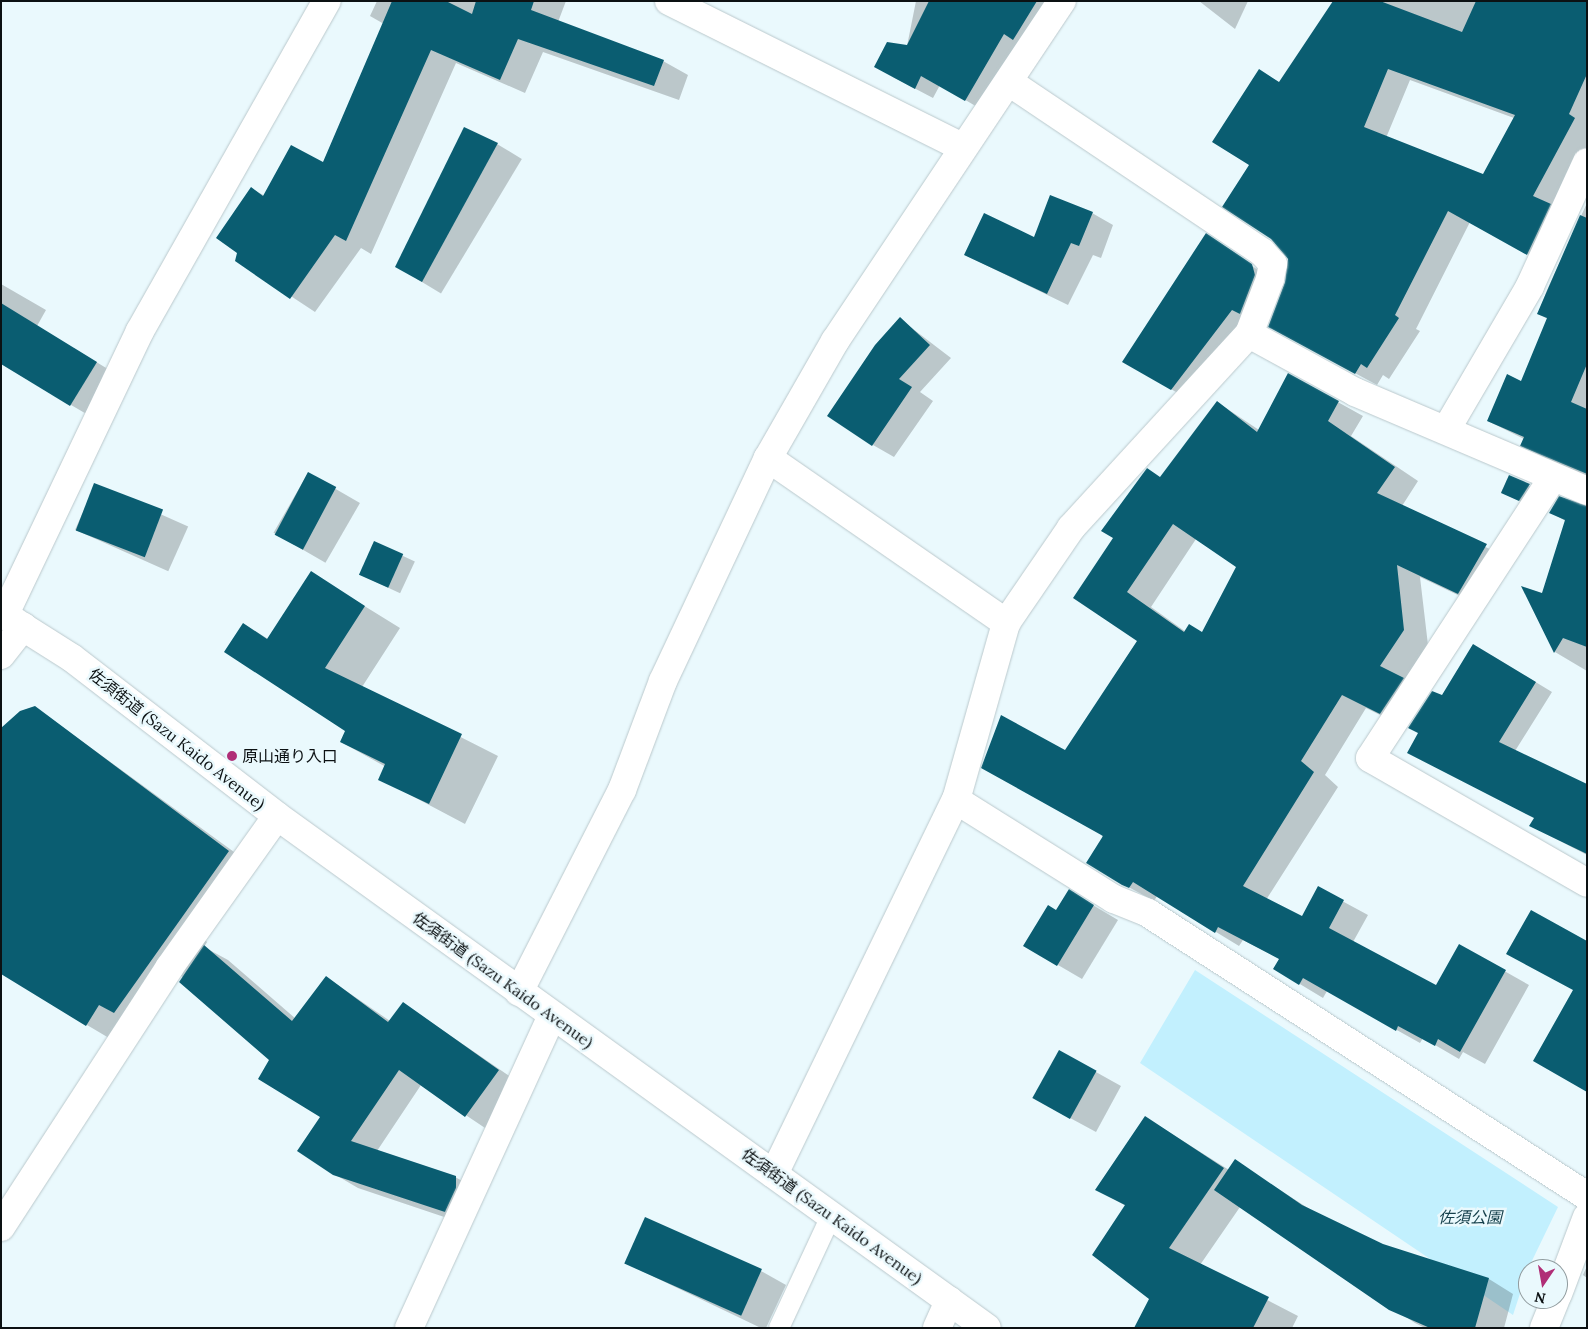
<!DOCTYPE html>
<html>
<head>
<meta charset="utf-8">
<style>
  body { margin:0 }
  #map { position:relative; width:1588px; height:1329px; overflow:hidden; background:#eaf9fd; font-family:Lora,"Noto Sans JP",serif }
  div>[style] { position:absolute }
  .green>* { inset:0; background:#c2f0fe }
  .shadow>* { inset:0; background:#0003; transform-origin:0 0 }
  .building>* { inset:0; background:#0a5d71; transform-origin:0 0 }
  .roads { filter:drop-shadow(0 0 1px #bac8cc) drop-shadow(0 0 1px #bac8cc) }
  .service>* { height:20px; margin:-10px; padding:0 10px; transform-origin:10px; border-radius:10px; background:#fff }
  .minor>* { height:28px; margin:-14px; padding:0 14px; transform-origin:14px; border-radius:14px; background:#fff }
  .tertiary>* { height:28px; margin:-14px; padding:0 14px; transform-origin:14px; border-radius:14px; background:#fff }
  .dots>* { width:14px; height:14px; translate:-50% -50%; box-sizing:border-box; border:2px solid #eaf9fd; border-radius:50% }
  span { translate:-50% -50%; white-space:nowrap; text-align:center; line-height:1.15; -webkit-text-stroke:5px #eaf9fd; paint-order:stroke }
  .street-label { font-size:16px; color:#0c1113 }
  .poi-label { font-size:16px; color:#0c1113 }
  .left { translate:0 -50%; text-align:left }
  .park-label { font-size:16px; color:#143f4b; font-style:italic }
  .frame { position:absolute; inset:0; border:2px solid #0c1113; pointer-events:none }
  .north { position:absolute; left:1518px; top:1259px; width:50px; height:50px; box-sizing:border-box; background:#eaf9fd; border:1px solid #919c9f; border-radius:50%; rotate:192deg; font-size:14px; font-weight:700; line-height:20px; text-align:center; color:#0c1113 }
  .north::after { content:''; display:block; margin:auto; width:18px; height:22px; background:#b02e77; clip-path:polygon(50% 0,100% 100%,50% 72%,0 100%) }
</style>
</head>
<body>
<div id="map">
  <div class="green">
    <div style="clip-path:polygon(1195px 970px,1558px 1207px,1528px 1269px,1513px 1315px,1140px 1063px)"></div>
  </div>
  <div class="shadow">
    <div style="clip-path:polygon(377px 1px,566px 1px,558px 22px,663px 61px,688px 75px,679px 100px,543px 52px,525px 93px,456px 63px,371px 254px,361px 248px,315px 312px,236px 260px,252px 189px,265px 196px,323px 163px,384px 24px,370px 16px)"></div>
    <div style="clip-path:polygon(916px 1px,1061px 1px,984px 111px,940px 85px,933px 98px,893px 77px,907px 46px)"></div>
    <div style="clip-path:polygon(1199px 1px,1248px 1px,1235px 29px)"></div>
    <div style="clip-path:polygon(evenodd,1334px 1px,1587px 1px,1587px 184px,1549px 266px,1470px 222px,1416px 329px,1420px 331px,1389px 379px,1383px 375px,1377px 385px,1292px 339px,1289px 259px,1250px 164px,1259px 70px,1280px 83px,1334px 1px,1410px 80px,1514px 118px,1483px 176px,1386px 138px,1410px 80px)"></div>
    <div style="left:497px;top:144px;width:29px;height:157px;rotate:31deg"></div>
    <div style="clip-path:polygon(1587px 203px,1587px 476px,1543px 457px,1522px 445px,1524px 439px,1488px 421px,1522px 382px,1548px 319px,1538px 314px,1547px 290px)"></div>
    <div style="clip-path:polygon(1092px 213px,1113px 225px,1101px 258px,1093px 255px,1068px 305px,965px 255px,1034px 238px)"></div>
    <div style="clip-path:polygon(1218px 242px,1268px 277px,1252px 320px,1183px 396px,1124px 362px)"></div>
    <div style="clip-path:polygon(1px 284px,46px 310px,37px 326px,121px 377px,95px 419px,1px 364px)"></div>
    <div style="clip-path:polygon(900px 319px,951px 358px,920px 392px,933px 401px,894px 457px,873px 445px)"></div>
    <div style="clip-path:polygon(evenodd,1289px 375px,1363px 416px,1351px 436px,1418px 481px,1402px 506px,1510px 559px,1483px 607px,1420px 577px,1428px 645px,1405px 679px,1427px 692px,1404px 727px,1366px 708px,1325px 775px,1338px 787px,1266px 900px,1302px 918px,1318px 888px,1368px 915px,1353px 942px,1436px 987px,1460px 946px,1529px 985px,1485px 1064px,1463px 1052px,1459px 1059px,1423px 1038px,1420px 1043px,1327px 991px,1323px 998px,1275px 969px,1280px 959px,1243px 940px,1239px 946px,1157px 896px,1154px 901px,1123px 884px,1065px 752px,1138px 640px,1075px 597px,1217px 402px,1259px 430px,1289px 375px,1196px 539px,1238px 567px,1202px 633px,1186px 632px,1151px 607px,1196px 539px)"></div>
    <div style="left:308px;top:473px;width:60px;height:69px;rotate:30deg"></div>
    <div style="left:1509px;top:476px;width:37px;height:18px;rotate:26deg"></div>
    <div style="left:95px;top:485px;width:102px;height:49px;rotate:24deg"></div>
    <div style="clip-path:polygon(1587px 506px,1587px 671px,1555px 652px,1523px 588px,1542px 594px,1569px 523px,1550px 512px)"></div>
    <div style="left:375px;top:543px;width:44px;height:35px;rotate:25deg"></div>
    <div style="clip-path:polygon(311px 573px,400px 628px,362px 687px,498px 756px,465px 824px,380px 779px,386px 767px,341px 742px,347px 731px,244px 624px,268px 639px)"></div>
    <div style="clip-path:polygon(1491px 655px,1552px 692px,1515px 751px,1587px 796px,1587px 855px,1531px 826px,1535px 818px,1442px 697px)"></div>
    <div style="clip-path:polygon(35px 707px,256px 868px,203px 938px,207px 942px,204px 947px,228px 960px,296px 1019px,326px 977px,390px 1021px,403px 1003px,521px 1084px,488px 1130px,421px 1085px,377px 1151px,455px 1177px,479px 1190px,468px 1225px,358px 1188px,334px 1174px,322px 1117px,271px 1060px,178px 973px,114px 1041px,87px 1025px)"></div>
    <div style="clip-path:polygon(1069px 891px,1118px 920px,1082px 979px,1058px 965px,1056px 911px)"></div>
    <div style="clip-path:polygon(1060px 1052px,1121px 1086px,1096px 1132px,1059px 1112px)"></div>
    <div style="clip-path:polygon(1145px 1117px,1229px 1170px,1235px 1161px,1314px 1212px,1383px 1245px,1489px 1279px,1513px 1294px,1504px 1328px,1425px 1328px,1415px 1323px,1240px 1207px,1200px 1265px,1298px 1316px,1292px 1328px,1150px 1328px,1151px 1299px,1126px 1206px,1096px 1189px)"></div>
    <div style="clip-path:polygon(625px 1263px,761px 1271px,786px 1285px,766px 1328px,761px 1328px)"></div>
    <div style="clip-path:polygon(1587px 1266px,1587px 1278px,1583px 1275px)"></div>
  </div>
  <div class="building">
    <div style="clip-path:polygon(392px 1px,446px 1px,472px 14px,476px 1px,534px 1px,531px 10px,664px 60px,654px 86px,518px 39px,500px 80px,431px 50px,346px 241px,335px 235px,290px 299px,235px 261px,237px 253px,216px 238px,251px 187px,263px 196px,291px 145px,323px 162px)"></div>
    <div style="clip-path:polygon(929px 1px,1037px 1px,1013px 40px,1004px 34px,965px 101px,921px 76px,915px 89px,874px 67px,887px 42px,907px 45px)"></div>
    <div style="clip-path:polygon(evenodd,1333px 1px,1380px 1px,1462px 32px,1476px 1px,1587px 1px,1587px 74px,1569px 114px,1575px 118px,1533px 196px,1551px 204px,1527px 255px,1448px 211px,1395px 315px,1399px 318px,1367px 368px,1361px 364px,1355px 374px,1268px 327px,1285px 282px,1288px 259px,1271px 239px,1222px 207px,1249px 165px,1212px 142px,1259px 69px,1279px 82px,1333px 1px,1388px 69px,1515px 115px,1483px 174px,1364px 127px,1388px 69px)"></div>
    <div style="clip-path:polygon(464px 127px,498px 143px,422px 282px,395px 267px)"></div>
    <div style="clip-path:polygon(1050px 195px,1093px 212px,1079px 246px,1071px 243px,1047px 294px,964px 255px,984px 213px,1034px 237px)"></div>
    <div style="clip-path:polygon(1580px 215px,1587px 218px,1587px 364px,1571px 402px,1587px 409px,1587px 474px,1520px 446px,1524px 437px,1487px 421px,1507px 374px,1521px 381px,1547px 318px,1537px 314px)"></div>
    <div style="clip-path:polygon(1206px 233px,1252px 264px,1255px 275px,1240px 314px,1232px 310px,1171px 390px,1122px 362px)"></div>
    <div style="clip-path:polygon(1px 303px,97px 362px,70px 406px,1px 364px)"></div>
    <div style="clip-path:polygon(900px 317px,930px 345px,899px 379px,912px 387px,872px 446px,827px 416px,875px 345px)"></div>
    <div style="clip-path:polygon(evenodd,1288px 373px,1339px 401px,1328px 421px,1395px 467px,1377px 493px,1487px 544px,1458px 594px,1397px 565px,1404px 630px,1380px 666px,1404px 678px,1380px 714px,1342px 695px,1301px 761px,1314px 772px,1243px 886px,1302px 916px,1318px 886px,1344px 900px,1329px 928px,1436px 985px,1459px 944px,1506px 970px,1460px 1052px,1438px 1039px,1435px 1046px,1398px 1026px,1396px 1031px,1303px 978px,1299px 985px,1273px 969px,1279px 959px,1218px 927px,1215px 933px,1133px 882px,1129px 888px,1122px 885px,1086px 863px,1103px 836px,981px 768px,1001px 715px,1065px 750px,1137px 641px,1073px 598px,1113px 538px,1101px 531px,1147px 468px,1160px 477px,1217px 401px,1257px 432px,1288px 373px,1173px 524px,1236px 567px,1202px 632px,1189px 624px,1184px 632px,1127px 592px,1173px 524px)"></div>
    <div style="left:308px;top:472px;width:32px;height:71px;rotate:28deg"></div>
    <div style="clip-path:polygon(1509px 475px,1530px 484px,1519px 501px,1501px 493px)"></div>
    <div style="left:94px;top:483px;width:74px;height:51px;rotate:21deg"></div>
    <div style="clip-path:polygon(1559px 496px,1587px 506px,1587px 647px,1563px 638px,1554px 653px,1521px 586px,1542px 593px,1565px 520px,1549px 513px)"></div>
    <div style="left:374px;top:541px;width:32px;height:37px;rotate:24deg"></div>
    <div style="clip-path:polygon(311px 571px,365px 606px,325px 668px,462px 734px,429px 804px,378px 780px,385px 764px,340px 742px,345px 731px,224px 652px,243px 623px,267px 639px)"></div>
    <div style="clip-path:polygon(1473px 644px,1536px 682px,1499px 742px,1587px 784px,1587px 854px,1529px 826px,1534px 818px,1407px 753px,1418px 733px,1408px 728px,1432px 691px,1442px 695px)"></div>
    <div style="clip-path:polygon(35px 706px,229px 851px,114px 1013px,99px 1005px,86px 1026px,1px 974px,1px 728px,20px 711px)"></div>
    <div style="clip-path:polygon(1069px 889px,1094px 905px,1057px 966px,1023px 946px,1048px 905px,1056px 910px)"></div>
    <div style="clip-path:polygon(1531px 910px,1587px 941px,1587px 1092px,1533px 1061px,1573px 990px,1506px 954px)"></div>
    <div style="clip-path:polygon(204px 945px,292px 1021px,326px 976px,388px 1022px,403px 1002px,499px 1070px,465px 1117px,399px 1070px,351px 1141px,456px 1176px,456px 1188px,445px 1212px,333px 1175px,297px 1151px,320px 1117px,258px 1079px,269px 1060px,179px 982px)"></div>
    <div style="left:1059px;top:1050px;width:43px;height:55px;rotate:29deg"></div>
    <div style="clip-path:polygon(1145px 1116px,1224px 1168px,1169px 1248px,1269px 1297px,1253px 1328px,1134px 1328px,1149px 1299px,1092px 1255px,1125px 1205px,1095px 1190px)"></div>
    <div style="clip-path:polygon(1235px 1159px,1302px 1205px,1383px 1244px,1489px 1278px,1475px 1328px,1430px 1328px,1389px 1310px,1214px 1190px)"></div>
    <div style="left:645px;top:1217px;width:128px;height:51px;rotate:24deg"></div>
  </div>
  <div class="roads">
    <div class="service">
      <div style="left:779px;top:1328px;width:123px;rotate:-65.1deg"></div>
    </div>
    <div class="minor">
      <div style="left:669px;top:1px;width:327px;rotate:26.5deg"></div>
      <div style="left:1249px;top:334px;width:121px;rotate:28.7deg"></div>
      <div style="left:1355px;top:392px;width:252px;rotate:23.1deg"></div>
      <div style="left:1446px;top:430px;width:167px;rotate:-59.7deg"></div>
      <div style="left:1530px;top:286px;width:136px;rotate:-65.3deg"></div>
      <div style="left:768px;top:458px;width:290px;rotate:34.7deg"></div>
      <div style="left:1552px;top:479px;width:333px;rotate:123.1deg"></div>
      <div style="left:1370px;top:758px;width:250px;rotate:29.9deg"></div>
      <div style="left:5px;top:614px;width:314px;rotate:-64.5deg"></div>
      <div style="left:140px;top:331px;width:379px;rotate:-60.5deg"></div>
      <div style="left:1px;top:655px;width:36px;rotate:-52deg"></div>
      <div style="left:23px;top:627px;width:23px;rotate:-146deg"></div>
      <div style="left:956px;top:800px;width:186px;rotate:32.1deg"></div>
      <div style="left:1114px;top:899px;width:37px;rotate:22deg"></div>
      <div style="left:1148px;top:913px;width:522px;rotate:32.81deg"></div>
      <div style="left:519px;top:992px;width:227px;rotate:-63deg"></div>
      <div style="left:622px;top:790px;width:116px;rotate:-69.4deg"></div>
      <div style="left:663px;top:681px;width:246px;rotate:-64.8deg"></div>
      <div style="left:768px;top:458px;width:135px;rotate:-60.2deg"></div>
      <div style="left:835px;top:341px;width:409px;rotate:-56.3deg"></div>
      <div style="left:774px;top:1174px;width:416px;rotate:-64.1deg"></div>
      <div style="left:956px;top:800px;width:184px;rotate:-74.2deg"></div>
      <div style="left:1006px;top:623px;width:115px;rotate:-55.6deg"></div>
      <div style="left:1071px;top:528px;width:263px;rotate:-47.5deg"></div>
      <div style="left:1249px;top:334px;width:59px;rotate:-69.1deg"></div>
      <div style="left:1270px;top:279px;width:15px;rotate:-79deg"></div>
      <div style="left:1273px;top:264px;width:16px;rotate:-133deg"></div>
      <div style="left:1262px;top:252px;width:305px;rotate:-146.1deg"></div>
      <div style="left:1px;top:1227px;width:309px;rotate:-57deg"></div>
      <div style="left:169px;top:968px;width:186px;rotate:-54.6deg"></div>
      <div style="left:1558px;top:1294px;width:82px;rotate:-69.4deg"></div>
      <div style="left:409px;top:1328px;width:343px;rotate:-65.4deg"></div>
      <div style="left:937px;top:1328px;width:30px;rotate:-66deg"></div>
      <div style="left:1544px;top:1328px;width:31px;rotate:-68deg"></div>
    </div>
    <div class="tertiary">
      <div style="left:23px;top:627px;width:58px;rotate:32.3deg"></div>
      <div style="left:72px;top:658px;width:259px;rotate:37.6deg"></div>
      <div style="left:277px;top:816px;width:875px;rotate:35.8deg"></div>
    </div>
  </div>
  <div class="dots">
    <div style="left:232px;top:756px;background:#b02e77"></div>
  </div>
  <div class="street-label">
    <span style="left:177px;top:739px;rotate:38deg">佐須街道 (Sazu Kaido Avenue)</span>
    <span style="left:503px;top:980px;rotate:36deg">佐須街道 (Sazu Kaido Avenue)</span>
    <span style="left:832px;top:1216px;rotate:36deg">佐須街道 (Sazu Kaido Avenue)</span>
  </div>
  <div class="poi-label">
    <span class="left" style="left:242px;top:756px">原山通り入口</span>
  </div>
  <div class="park-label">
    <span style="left:1470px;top:1217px">佐須公園</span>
  </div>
  <div class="frame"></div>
  <div class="north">N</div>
</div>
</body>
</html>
